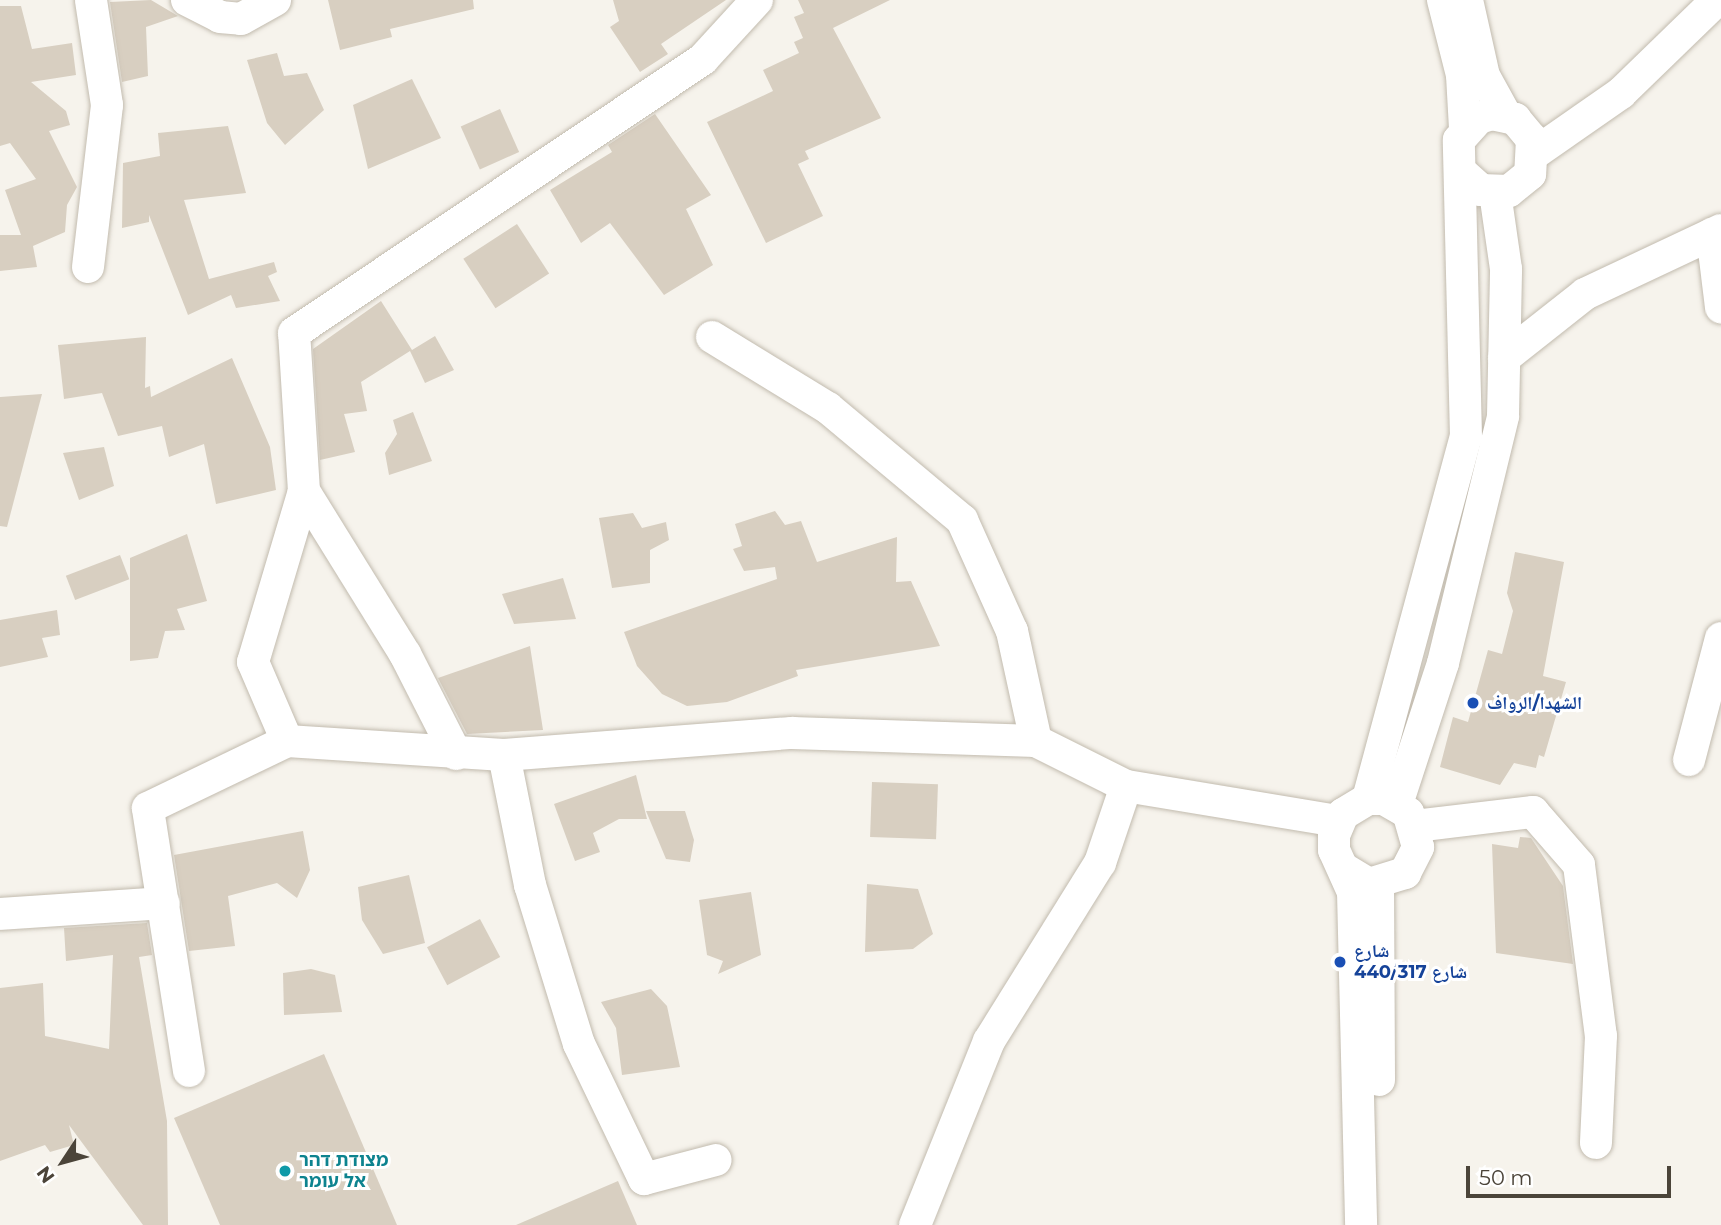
<!DOCTYPE html>
<html>
<head>
<meta charset="utf-8">
<style>
  body { margin:0 }
  #map { position:relative; width:1721px; height:1225px; overflow:hidden; background:#f6f3ec; font-family:Montserrat,"Noto Naskh Arabic","Noto Sans Hebrew",sans-serif }
  div>[style] { position:absolute }
  .building>* { inset:0; background:#d8cfc1; transform-origin:0 0 }
  .roads { filter:drop-shadow(0 0 2px #c2bbae) drop-shadow(0 0 2px #c2bbae) }
  .minor>* { height:32px; margin:-16px; padding:0 16px; transform-origin:16px; border-radius:16px; background:#fff }
  .dots>* { width:19px; height:19px; translate:-50% -50%; box-sizing:border-box; border:4px solid #fff; border-radius:50% }
  span { translate:-50% -50%; white-space:nowrap; text-align:center; line-height:1.15; -webkit-text-stroke:6px #fff; paint-order:stroke }
  .transit-label { font-size:18px; color:#164399; font-weight:700 }
  .left { translate:0 -50%; text-align:left }
  .culture-label { font-size:18px; color:#0d838f; font-weight:700 }
  .north { position:absolute; left:28px; top:1127px; width:70px; height:70px; -webkit-text-stroke:5px #fff; paint-order:stroke; rotate:234deg; font-size:19px; font-weight:700; line-height:28px; text-align:center; color:#4b4439 }
  .north::after { content:''; display:block; margin:auto; width:24px; height:32px; background:#4b4439; clip-path:polygon(50% 0,100% 100%,50% 72%,0 100%) }
  .scale { position:absolute; left:1466px; top:1166px; width:205px; height:32px; box-sizing:border-box; border:4px solid #4b4439; border-top:0; padding-left:9px; font-size:21px; line-height:24px; white-space:nowrap; color:#4b4439; -webkit-text-stroke:5px #fff; paint-order:stroke }
</style>
</head>
<body>
<div id="map">
  <div class="building">
    <div style="clip-path:polygon(151px 0,178px 16px,146px 27px,148px 76px,122px 82px,110px 2px)"></div>
    <div style="clip-path:polygon(328px 0,473px 0,474px 9px,390px 29px,392px 37px,340px 50px)"></div>
    <div style="clip-path:polygon(613px 0,726px 0,661px 44px,668px 54px,640px 72px,610px 27px,619px 21px)"></div>
    <div style="clip-path:polygon(798px 0,890px 0,833px 28px,881px 118px,805px 151px,809px 159px,798px 164px,823px 216px,766px 243px,707px 122px,773px 91px,763px 70px,799px 53px,794px 42px,803px 38px,794px 17px,804px 13px)"></div>
    <div style="clip-path:polygon(0 6px,21px 6px,32px 49px,72px 43px,76px 75px,31px 82px,66px 111px,70px 125px,49px 131px,77px 187px,67px 205px,65px 232px,33px 246px,37px 267px,0 271px,0 235px,21px 235px,5px 190px,36px 179px,10px 143px,0 146px)"></div>
    <div style="clip-path:polygon(277px 53px,284px 76px,307px 73px,324px 110px,285px 145px,267px 123px,247px 60px)"></div>
    <div style="clip-path:polygon(412px 79px,441px 138px,368px 169px,353px 105px)"></div>
    <div style="left:500px;top:109px;width:47px;height:43px;rotate:66deg"></div>
    <div style="clip-path:polygon(655px 114px,711px 195px,686px 209px,713px 265px,664px 295px,610px 223px,581px 243px,550px 190px,612px 152px,608px 145px)"></div>
    <div style="clip-path:polygon(228px 126px,246px 193px,184px 200px,209px 279px,274px 262px,277px 272px,268px 276px,280px 301px,236px 308px,231px 295px,188px 315px,149px 215px,149px 222px,122px 228px,123px 163px,160px 156px,158px 133px)"></div>
    <div style="left:517px;top:224px;width:59px;height:64px;rotate:57deg"></div>
    <div style="clip-path:polygon(381px 301px,412px 350px,435px 336px,454px 370px,425px 383px,410px 351px,361px 382px,367px 411px,344px 414px,355px 452px,320px 460px,313px 349px)"></div>
    <div style="clip-path:polygon(146px 337px,145px 388px,150px 386px,151px 397px,232px 358px,270px 447px,276px 490px,216px 504px,204px 444px,169px 457px,162px 426px,118px 436px,102px 393px,64px 399px,58px 345px)"></div>
    <div style="clip-path:polygon(42px 394px,7px 527px,0 526px,0 397px)"></div>
    <div style="clip-path:polygon(413px 412px,432px 461px,389px 475px,385px 453px,397px 434px,393px 420px)"></div>
    <div style="clip-path:polygon(104px 447px,114px 486px,79px 500px,63px 453px)"></div>
    <div style="clip-path:polygon(775px 511px,785px 525px,801px 521px,817px 562px,897px 537px,896px 582px,911px 581px,940px 646px,796px 670px,798px 676px,727px 702px,687px 706px,662px 694px,637px 666px,624px 632px,777px 579px,775px 567px,744px 571px,733px 549px,742px 546px,735px 524px)"></div>
    <div style="clip-path:polygon(633px 513px,642px 528px,666px 522px,669px 540px,650px 550px,650px 583px,612px 588px,599px 518px)"></div>
    <div style="clip-path:polygon(187px 534px,207px 601px,177px 609px,185px 630px,165px 631px,158px 658px,130px 661px,130px 558px)"></div>
    <div style="clip-path:polygon(1515px 552px,1564px 562px,1543px 676px,1566px 682px,1544px 757px,1539px 755px,1536px 768px,1514px 763px,1500px 785px,1440px 767px,1453px 717px,1468px 722px,1488px 650px,1502px 654px,1513px 611px,1507px 593px)"></div>
    <div style="left:120px;top:555px;width:26px;height:58px;rotate:69deg"></div>
    <div style="clip-path:polygon(563px 578px,576px 619px,514px 624px,502px 594px)"></div>
    <div style="clip-path:polygon(57px 610px,60px 635px,42px 638px,48px 657px,0 667px,0 620px)"></div>
    <div style="clip-path:polygon(530px 646px,543px 730px,467px 734px,438px 678px)"></div>
    <div style="clip-path:polygon(636px 775px,647px 819px,619px 819px,593px 833px,600px 852px,575px 861px,554px 804px)"></div>
    <div style="left:872px;top:782px;width:66px;height:55px;rotate:2deg"></div>
    <div style="clip-path:polygon(646px 811px,685px 811px,694px 840px,690px 862px,666px 859px)"></div>
    <div style="clip-path:polygon(303px 831px,310px 870px,297px 898px,277px 883px,228px 896px,235px 946px,189px 951px,174px 855px)"></div>
    <div style="clip-path:polygon(1520px 837px,1531px 838px,1563px 886px,1573px 964px,1496px 953px,1492px 844px,1518px 848px)"></div>
    <div style="clip-path:polygon(409px 875px,425px 943px,383px 954px,362px 920px,358px 887px)"></div>
    <div style="clip-path:polygon(867px 884px,918px 889px,933px 934px,913px 949px,865px 952px)"></div>
    <div style="clip-path:polygon(751px 892px,761px 955px,718px 974px,723px 961px,707px 955px,699px 900px)"></div>
    <div style="left:480px;top:919px;width:43px;height:60px;rotate:62deg"></div>
    <div style="clip-path:polygon(147px 923px,152px 955px,139px 957px,167px 1121px,168px 1225px,143px 1225px,69px 1125px,74px 1145px,50px 1152px,45px 1145px,0 1161px,0 988px,43px 983px,45px 1036px,109px 1049px,113px 955px,66px 961px,64px 928px)"></div>
    <div style="clip-path:polygon(311px 969px,335px 975px,342px 1012px,284px 1015px,283px 973px)"></div>
    <div style="clip-path:polygon(651px 989px,667px 1006px,680px 1067px,622px 1075px,616px 1028px,601px 1002px)"></div>
    <div style="clip-path:polygon(324px 1054px,397px 1225px,220px 1225px,174px 1118px)"></div>
    <div style="clip-path:polygon(618px 1181px,637px 1225px,516px 1225px)"></div>
  </div>
  <div class="roads">
    <div class="minor">
      <div style="left:187px;top:0;width:37px;rotate:27deg"></div>
      <div style="left:220px;top:17px;width:21px;rotate:5deg"></div>
      <div style="left:241px;top:19px;width:39px;rotate:-29deg"></div>
      <div style="left:1443px;top:0;width:77px;rotate:75.8deg"></div>
      <div style="left:1462px;top:75px;width:53px;rotate:86.8deg"></div>
      <div style="left:1467px;top:0;width:78px;rotate:77.4deg"></div>
      <div style="left:1484px;top:76px;width:46px;rotate:61.2deg"></div>
      <div style="left:1535px;top:153px;width:105px;rotate:-34.9deg"></div>
      <div style="left:1621px;top:93px;width:134px;rotate:-44.1deg"></div>
      <div style="left:1712px;top:234px;width:74px;rotate:83deg"></div>
      <div style="left:88px;top:267px;width:163px;rotate:-83.3deg"></div>
      <div style="left:107px;top:105px;width:106px;rotate:-98.7deg"></div>
      <div style="left:712px;top:337px;width:136px;rotate:31.5deg"></div>
      <div style="left:828px;top:408px;width:175px;rotate:39.9deg"></div>
      <div style="left:962px;top:520px;width:122px;rotate:65.8deg"></div>
      <div style="left:1012px;top:631px;width:113px;rotate:77.7deg"></div>
      <div style="left:1504px;top:358px;width:103px;rotate:-38.3deg"></div>
      <div style="left:1585px;top:294px;width:150px;rotate:-25.2deg"></div>
      <div style="left:287px;top:741px;width:86px;rotate:-113.3deg"></div>
      <div style="left:253px;top:662px;width:178px;rotate:-73.4deg"></div>
      <div style="left:456px;top:754px;width:112px;rotate:-117deg"></div>
      <div style="left:405px;top:654px;width:192px;rotate:-121.8deg"></div>
      <div style="left:304px;top:491px;width:158px;rotate:-93.6deg"></div>
      <div style="left:294px;top:333px;width:492px;rotate:-33.8deg"></div>
      <div style="left:703px;top:59px;width:80px;rotate:-47.5deg"></div>
      <div style="left:504px;top:755px;width:133px;rotate:78.7deg"></div>
      <div style="left:530px;top:885px;width:166px;rotate:72.9deg"></div>
      <div style="left:579px;top:1044px;width:150px;rotate:64.3deg"></div>
      <div style="left:644px;top:1179px;width:74px;rotate:-14.8deg"></div>
      <div style="left:1689px;top:760px;width:126px;rotate:-75.3deg"></div>
      <div style="left:1368px;top:799px;width:375px;rotate:-74.9deg"></div>
      <div style="left:1466px;top:437px;width:297px;rotate:-91.4deg"></div>
      <div style="left:1459px;top:140px;width:30px;rotate:-48deg"></div>
      <div style="left:1479px;top:118px;width:14px;rotate:-17deg"></div>
      <div style="left:1492px;top:114px;width:24px;rotate:12deg"></div>
      <div style="left:1515px;top:119px;width:26px;rotate:50deg"></div>
      <div style="left:1532px;top:139px;width:35px;rotate:93deg"></div>
      <div style="left:1530px;top:174px;width:27px;rotate:141deg"></div>
      <div style="left:1509px;top:191px;width:28px;rotate:-178deg"></div>
      <div style="left:1481px;top:190px;width:27px;rotate:-138deg"></div>
      <div style="left:1397px;top:804px;width:148px;rotate:-71.9deg"></div>
      <div style="left:1443px;top:663px;width:254px;rotate:-76.3deg"></div>
      <div style="left:1503px;top:416px;width:147px;rotate:-88.8deg"></div>
      <div style="left:1506px;top:269px;width:77px;rotate:-98.2deg"></div>
      <div style="left:1415px;top:826px;width:119px;rotate:-6.8deg"></div>
      <div style="left:1533px;top:812px;width:70px;rotate:49deg"></div>
      <div style="left:1579px;top:865px;width:172px;rotate:82.7deg"></div>
      <div style="left:1601px;top:1036px;width:107px;rotate:92.7deg"></div>
      <div style="left:1344px;top:869px;width:29px;rotate:31deg"></div>
      <div style="left:1369px;top:884px;width:38px;rotate:-17deg"></div>
      <div style="left:1405px;top:873px;width:29px;rotate:-63deg"></div>
      <div style="left:1418px;top:847px;width:35px;rotate:-106deg"></div>
      <div style="left:1408px;top:813px;width:28px;rotate:-150deg"></div>
      <div style="left:1384px;top:799px;width:16px;rotate:180deg"></div>
      <div style="left:1368px;top:799px;width:29px;rotate:149deg"></div>
      <div style="left:1343px;top:814px;width:23px;rotate:113deg"></div>
      <div style="left:1334px;top:835px;width:15px;rotate:90deg"></div>
      <div style="left:1334px;top:850px;width:46px;rotate:65.7deg"></div>
      <div style="left:1353px;top:892px;width:333px;rotate:88.6deg"></div>
      <div style="left:1378px;top:884px;width:196px;rotate:89.7deg"></div>
      <div style="left:0;top:914px;width:164px;rotate:-3.8deg"></div>
      <div style="left:189px;top:1071px;width:266px;rotate:-98.9deg"></div>
      <div style="left:148px;top:808px;width:154px;rotate:-25.7deg"></div>
      <div style="left:287px;top:741px;width:217px;rotate:3.7deg"></div>
      <div style="left:504px;top:755px;width:289px;rotate:-4.4deg"></div>
      <div style="left:792px;top:733px;width:244px;rotate:1.9deg"></div>
      <div style="left:1036px;top:741px;width:101px;rotate:26.6deg"></div>
      <div style="left:1126px;top:786px;width:215px;rotate:9.4deg"></div>
      <div style="left:915px;top:1225px;width:198px;rotate:-68.1deg"></div>
      <div style="left:989px;top:1041px;width:210px;rotate:-58.1deg"></div>
      <div style="left:1100px;top:863px;width:81px;rotate:-71.3deg"></div>
    </div>
  </div>
  <div class="dots">
    <div style="left:1473px;top:703px;background:#1a4fb4"></div>
    <div style="left:1340px;top:962px;background:#1a4fb4"></div>
    <div style="left:285px;top:1171px;background:#0f9aa8"></div>
  </div>
  <div class="transit-label">
    <span class="left" style="left:1487px;top:703px">الشهدا/الرواف</span>
    <span class="left" style="left:1354px;top:962px">شارع<br>440/شارع 317</span>
  </div>
  <div class="culture-label">
    <span class="left" style="left:299px;top:1171px">מצודת דהר<br>אל עומר</span>
  </div>
  <div class="north">N</div>
  <div class="scale">50 m</div>
</div>
</body>
</html>
